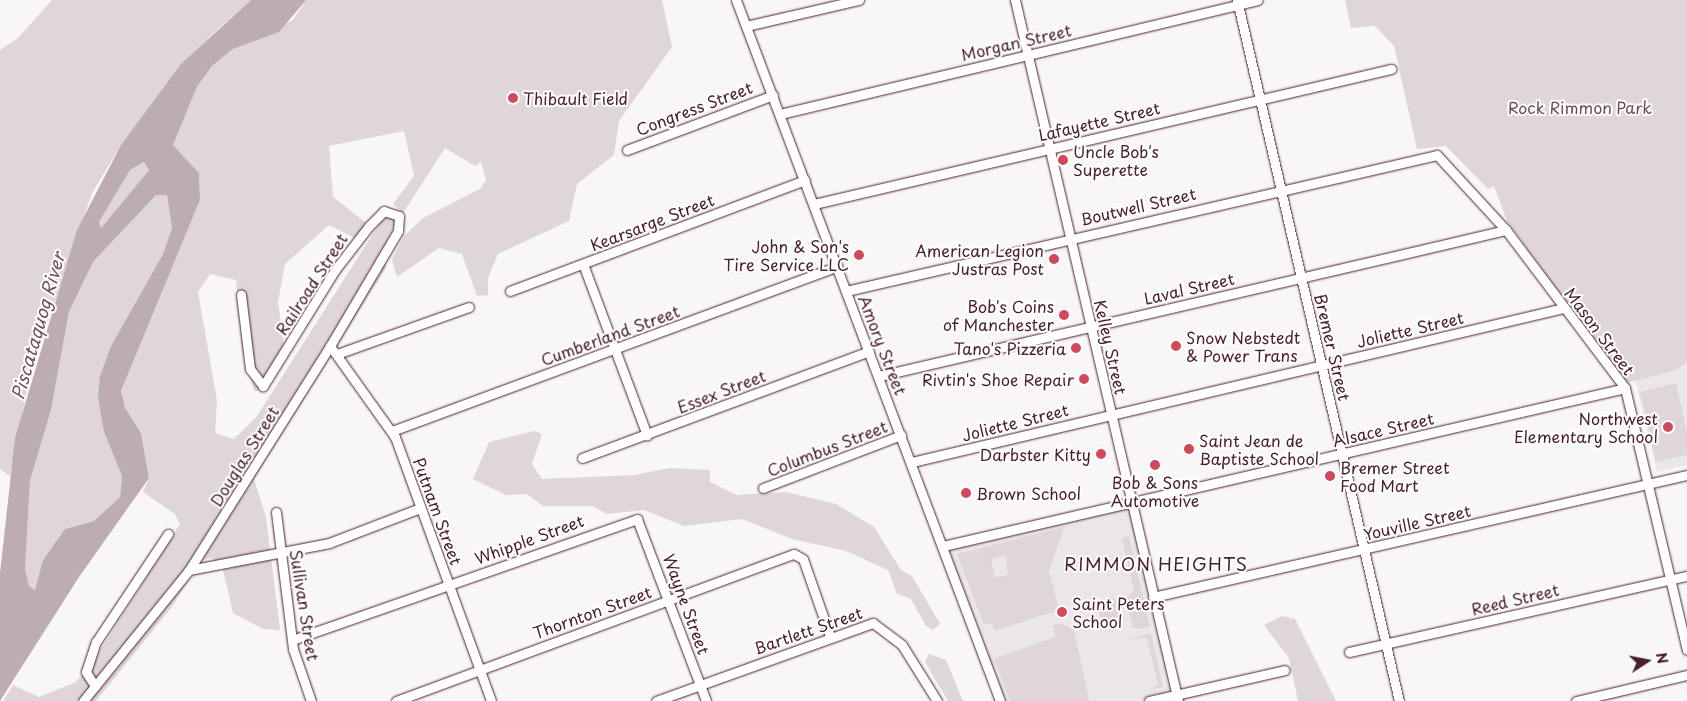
<!DOCTYPE html>
<html>
<head>
<meta charset="utf-8">
<style>
  body { margin:0 }
  #map { position:relative; width:1687px; height:701px; overflow:hidden; background:#f8f6f7; font-family:"Playpen Sans",sans-serif }
  div>[style] { position:absolute }
  .built>* { inset:0; background:#ebe6e8 }
  .green>* { inset:0; background:#ded6d9 }
  .water>* { inset:0; background:#bdadb0 }
  .roads { filter:drop-shadow(0 0 1px #4a1f2b) drop-shadow(0 0 1px #4a1f2b) }
  .minor>* { height:9px; margin:-4.5px; padding:0 4.5px; transform-origin:4.5px; border-radius:4.5px; background:#fff }
  .dots>* { width:14px; height:14px; translate:-50% -50%; box-sizing:border-box; border:2px solid #fff; border-radius:50% }
  span { translate:-50% -50%; white-space:nowrap; text-align:center; line-height:1.15; -webkit-text-stroke:4px #fff; paint-order:stroke }
  .street-label { font-size:16px; color:#4a1f2b }
  .poi-label { font-size:16px; color:#4a1f2b }
  .left { translate:0 -50%; text-align:left }
  .right { translate:-100% -50%; text-align:right }
  .park-label { font-size:16px; color:#6f4d56 }
  .water-label { font-size:18px; color:#72515a; font-style:italic }
  .neighbourhood-label { font-size:18px; color:#4a1f2b; letter-spacing:1px }
  .north { position:absolute; left:1622px; top:636px; width:50px; height:50px; -webkit-text-stroke:4px #fff; paint-order:stroke; rotate:79deg; font-size:14px; font-weight:700; line-height:20px; text-align:center; color:#4a1f2b }
  .north::after { content:''; display:block; margin:auto; width:18px; height:22px; background:#4a1f2b; clip-path:polygon(50% 0,100% 100%,50% 72%,0 100%) }
</style>
</head>
<body>
<div id="map">
  <div class="built">
    <div style="clip-path:polygon(1687px 363px,1687px 465px,1657px 472px,1635px 380px,1673px 371px)"></div>
    <div style="clip-path:polygon(1131px 502px,1176px 695px,1149px 701px,1000px 701px,943px 546px)"></div>
  </div>
  <div class="green">
    <div style="clip-path:polygon(52px 0,251px 0,209px 37px,121px 145px,92px 193px,30px 375px,10px 476px,0 469px,0 50px,18px 38px)"></div>
    <div style="clip-path:polygon(306px 0,662px 0,672px 47px,619px 121px,614px 155px,577px 184px,569px 221px,498px 254px,488px 278px,488px 295px,477px 296px,462px 254px,439px 248px,397px 277px,392px 259px,404px 236px,423px 218px,480px 189px,486px 180px,481px 162px,475px 166px,445px 148px,403px 213px,393px 204px,414px 176px,404px 131px,329px 146px,333px 197px,369px 225px,359px 240px,329px 225px,285px 264px,278px 302px,285px 354px,264px 390px,254px 391px,243px 350px,236px 280px,210px 274px,198px 292px,217px 401px,215px 433px,234px 439px,257px 416px,385px 215px,397px 221px,385px 245px,386px 268px,254px 479px,266px 517px,280px 630px,263px 629px,233px 613px,223px 570px,212px 558px,202px 560px,171px 608px,96px 701px,3px 701px,13px 685px,39px 697px,76px 682px,94px 660px,180px 524px,175px 514px,143px 492px,149px 478px,141px 433px,124px 408px,121px 391px,200px 200px,199px 173px,173px 145px,197px 87px,212px 66px,233px 49px,293px 20px)"></div>
    <div style="clip-path:polygon(1345px 0,1687px 0,1687px 363px,1673px 371px,1626px 383px,1507px 221px,1494px 186px,1488px 189px,1446px 146px,1417px 149px,1394px 46px,1375px 26px,1351px 28px)"></div>
    <div style="clip-path:polygon(145px 162px,149px 170px,101px 228px,99px 222px,130px 170px)"></div>
    <div style="clip-path:polygon(156px 195px,167px 195px,172px 228px,163px 254px,111px 346px,100px 376px,104px 432px,122px 476px,120px 497px,94px 521px,65px 529px,43px 560px,36px 590px,29px 586px,25px 569px,30px 481px,51px 410px,69px 312px,93px 262px)"></div>
    <div style="clip-path:polygon(1676px 383px,1687px 432px,1687px 455px,1656px 462px,1640px 392px)"></div>
    <div style="clip-path:polygon(534px 431px,542px 434px,532px 464px,542px 479px,635px 475px,669px 468px,710px 470px,710px 482px,737px 495px,786px 492px,836px 504px,874px 527px,901px 570px,912px 576px,940px 624px,933px 630px,926px 626px,911px 599px,897px 594px,888px 570px,846px 551px,792px 539px,742px 519px,684px 526px,644px 510px,607px 514px,592px 506px,543px 506px,527px 494px,506px 495px,473px 479px,489px 442px)"></div>
    <div style="clip-path:polygon(evenodd,1064px 527px,1049px 571px,1059px 610px,994px 631px,992px 623px,984px 625px,957px 554px,1064px 527px,1006px 555px,1008px 575px,995px 578px,991px 559px,1006px 555px)"></div>
    <div style="clip-path:polygon(1129px 536px,1150px 627px,1139px 629px,1133px 627px,1125px 600px,1134px 591px,1122px 539px)"></div>
    <div style="clip-path:polygon(1108px 597px,1115px 599px,1121px 612px,1112px 635px,1111px 628px,1103px 629px,1098px 606px,1110px 603px)"></div>
    <div style="clip-path:polygon(1282px 616px,1295px 619px,1336px 701px,1298px 701px,1289px 658px,1264px 625px)"></div>
    <div style="clip-path:polygon(1062px 624px,1074px 630px,1089px 701px,1010px 701px,994px 659px,1055px 637px,1053px 625px)"></div>
    <div style="clip-path:polygon(1151px 634px,1163px 687px,1151px 689px,1158px 685px,1147px 638px,1129px 639px)"></div>
    <div style="clip-path:polygon(929px 654px,946px 660px,963px 701px,948px 701px,925px 662px)"></div>
  </div>
  <div class="water">
    <div style="clip-path:polygon(evenodd,251px 0,306px 0,279px 32px,233px 49px,212px 66px,197px 87px,173px 145px,199px 173px,200px 200px,121px 391px,125px 408px,141px 433px,149px 478px,79px 577px,0 701px,0 573px,15px 438px,77px 230px,121px 145px,181px 64px,251px 0,144px 162px,149px 170px,101px 228px,99px 222px,130px 170px,144px 162px,251px 0,156px 195px,167px 195px,172px 228px,163px 254px,111px 346px,100px 376px,98px 397px,104px 432px,122px 476px,120px 497px,94px 521px,65px 529px,43px 560px,35px 590px,29px 586px,25px 569px,30px 481px,51px 410px,69px 312px,93px 262px,156px 195px)"></div>
  </div>
  <div class="roads">
    <div class="minor">
      <div style="left:736px;top:0;width:749px;rotate:69.36deg"></div>
      <div style="left:1015px;top:0;width:720px;rotate:76.91deg"></div>
      <div style="left:1237px;top:0;width:719px;rotate:76.99deg"></div>
      <div style="left:746px;top:26px;width:116px;rotate:-13deg"></div>
      <div style="left:780px;top:114px;width:491px;rotate:-13.4deg"></div>
      <div style="left:627px;top:150px;width:156px;rotate:-20.6deg"></div>
      <div style="left:814px;top:204px;width:593px;rotate:-13.17deg"></div>
      <div style="left:583px;top:264px;width:183px;rotate:69.5deg"></div>
      <div style="left:510px;top:291px;width:315px;rotate:-20.6deg"></div>
      <div style="left:846px;top:291px;width:606px;rotate:-12.96deg"></div>
      <div style="left:1437px;top:155px;width:102px;rotate:47.4deg"></div>
      <div style="left:1506px;top:230px;width:198px;rotate:53deg"></div>
      <div style="left:1625px;top:388px;width:269px;rotate:76.7deg"></div>
      <div style="left:330px;top:346px;width:112px;rotate:54.5deg"></div>
      <div style="left:395px;top:437px;width:281px;rotate:70deg"></div>
      <div style="left:337px;top:354px;width:140px;rotate:-19.6deg"></div>
      <div style="left:879px;top:376px;width:644px;rotate:-13.11deg"></div>
      <div style="left:392px;top:431px;width:475px;rotate:-20.3deg"></div>
      <div style="left:582px;top:458px;width:306px;rotate:-20.4deg"></div>
      <div style="left:912px;top:462px;width:670px;rotate:-13.29deg"></div>
      <div style="left:763px;top:488px;width:148px;rotate:-21deg"></div>
      <div style="left:276px;top:512px;width:138px;rotate:82.9deg"></div>
      <div style="left:293px;top:649px;width:55px;rotate:70.9deg"></div>
      <div style="left:943px;top:546px;width:700px;rotate:-13.04deg"></div>
      <div style="left:189px;top:570px;width:143px;rotate:-10.9deg"></div>
      <div style="left:329px;top:543px;width:97px;rotate:-21deg"></div>
      <div style="left:1153px;top:597px;width:548px;rotate:-12.87deg"></div>
      <div style="left:292px;top:640px;width:366px;rotate:-19.3deg"></div>
      <div style="left:637px;top:519px;width:195px;rotate:69.2deg"></div>
      <div style="left:1349px;top:652px;width:346px;rotate:-12.7deg"></div>
      <div style="left:95px;top:686px;width:17px;rotate:-123deg"></div>
      <div style="left:86px;top:672px;width:32px;rotate:-72deg"></div>
      <div style="left:96px;top:642px;width:130px;rotate:-56.3deg"></div>
      <div style="left:83px;top:701px;width:169px;rotate:-51deg"></div>
      <div style="left:189px;top:570px;width:265px;rotate:-57.8deg"></div>
      <div style="left:330px;top:346px;width:134px;rotate:-59.4deg"></div>
      <div style="left:398px;top:231px;width:15px;rotate:-86deg"></div>
      <div style="left:399px;top:216px;width:16px;rotate:-162deg"></div>
      <div style="left:384px;top:211px;width:21px;rotate:135deg"></div>
      <div style="left:369px;top:226px;width:56px;rotate:127.7deg"></div>
      <div style="left:335px;top:270px;width:137px;rotate:121.8deg"></div>
      <div style="left:263px;top:386px;width:21px;rotate:-127deg"></div>
      <div style="left:250px;top:369px;width:75px;rotate:-96.9deg"></div>
      <div style="left:396px;top:701px;width:424px;rotate:-20.3deg"></div>
      <div style="left:794px;top:554px;width:10px;rotate:29deg"></div>
      <div style="left:803px;top:559px;width:82px;rotate:70.7deg"></div>
      <div style="left:656px;top:701px;width:231px;rotate:-19.8deg"></div>
      <div style="left:873px;top:623px;width:36px;rotate:37deg"></div>
      <div style="left:902px;top:645px;width:66px;rotate:58deg"></div>
      <div style="left:1149px;top:701px;width:139px;rotate:-12.8deg"></div>
      <div style="left:1576px;top:701px;width:114px;rotate:-13.2deg"></div>
    </div>
  </div>
  <div class="dots">
    <div style="left:513px;top:98px;background:#d1495b"></div>
    <div style="left:1063px;top:160px;background:#d1495b"></div>
    <div style="left:859px;top:255px;background:#d1495b"></div>
    <div style="left:1054px;top:259px;background:#d1495b"></div>
    <div style="left:1064px;top:315px;background:#d1495b"></div>
    <div style="left:1176px;top:346px;background:#d1495b"></div>
    <div style="left:1076px;top:348px;background:#d1495b"></div>
    <div style="left:1084px;top:379px;background:#d1495b"></div>
    <div style="left:1668px;top:427px;background:#d1495b"></div>
    <div style="left:1189px;top:449px;background:#d1495b"></div>
    <div style="left:1101px;top:454px;background:#d1495b"></div>
    <div style="left:1155px;top:465px;background:#d1495b"></div>
    <div style="left:1330px;top:476px;background:#d1495b"></div>
    <div style="left:966px;top:493px;background:#d1495b"></div>
    <div style="left:1062px;top:612px;background:#d1495b"></div>
  </div>
  <div class="street-label">
    <span style="left:1016px;top:42px;rotate:-13deg">Morgan Street</span>
    <span style="left:694px;top:108px;rotate:-21deg">Congress Street</span>
    <span style="left:1099px;top:121px;rotate:-13deg">Lafayette Street</span>
    <span style="left:1138px;top:206px;rotate:-13deg">Boutwell Street</span>
    <span style="left:652px;top:222px;rotate:-21deg">Kearsarge Street</span>
    <span style="left:311px;top:284px;rotate:-57deg">Railroad Street</span>
    <span style="left:1189px;top:288px;rotate:-13deg">Laval Street</span>
    <span style="left:1410px;top:329px;rotate:-13deg">Joliette Street</span>
    <span style="left:1600px;top:331px;rotate:53deg">Mason Street</span>
    <span style="left:610px;top:335px;rotate:-20deg">Cumberland Street</span>
    <span style="left:883px;top:345px;rotate:69deg">Amory Street</span>
    <span style="left:1111px;top:347px;rotate:77deg">Kelley Street</span>
    <span style="left:1333px;top:347px;rotate:77deg">Bremer Street</span>
    <span style="left:721px;top:391px;rotate:-21deg">Essex Street</span>
    <span style="left:1015px;top:422px;rotate:-14deg">Joliette Street</span>
    <span style="left:1383px;top:429px;rotate:-13deg">Alsace Street</span>
    <span style="left:827px;top:448px;rotate:-21deg">Columbus Street</span>
    <span style="left:244px;top:456px;rotate:-58deg">Douglas Street</span>
    <span style="left:438px;top:511px;rotate:70deg">Putnam Street</span>
    <span style="left:1417px;top:522px;rotate:-13deg">Youville Street</span>
    <span style="left:529px;top:539px;rotate:-20deg">Whipple Street</span>
    <span style="left:1515px;top:599px;rotate:-13deg">Reed Street</span>
    <span style="left:687px;top:604px;rotate:70deg">Wayne Street</span>
    <span style="left:305px;top:605px;rotate:81deg">Sullivan Street</span>
    <span style="left:592px;top:612px;rotate:-20deg">Thornton Street</span>
    <span style="left:808px;top:630px;rotate:-19deg">Bartlett Street</span>
  </div>
  <div class="poi-label">
    <span class="left" style="left:523px;top:98px">Thibault Field</span>
    <span class="left" style="left:1073px;top:160px">Uncle Bob's<br>Superette</span>
    <span class="right" style="left:849px;top:255px">John &amp; Son's<br>Tire Service LLC</span>
    <span class="right" style="left:1044px;top:259px">American Legion<br>Justras Post</span>
    <span class="right" style="left:1054px;top:315px">Bob's Coins<br>of Manchester</span>
    <span class="left" style="left:1186px;top:346px">Snow Nebstedt<br>&amp; Power Trans</span>
    <span class="right" style="left:1066px;top:348px">Tano's Pizzeria</span>
    <span class="right" style="left:1074px;top:379px">Rivtin's Shoe Repair</span>
    <span class="right" style="left:1658px;top:427px">Northwest<br>Elementary School</span>
    <span class="left" style="left:1199px;top:449px">Saint Jean de<br>Baptiste School</span>
    <span class="right" style="left:1091px;top:454px">Darbster Kitty</span>
    <span class="left" style="left:1340px;top:476px">Bremer Street<br>Food Mart</span>
    <span style="left:1155px;top:491px">Bob &amp; Sons<br>Automotive</span>
    <span class="left" style="left:976px;top:493px">Brown School</span>
    <span class="left" style="left:1072px;top:612px">Saint Peters<br>School</span>
  </div>
  <div class="park-label">
    <span style="left:1580px;top:107px">Rock Rimmon Park</span>
  </div>
  <div class="water-label">
    <span style="left:38px;top:326px;rotate:-74deg">Piscataquog River</span>
  </div>
  <div class="neighbourhood-label">
    <span style="left:1156px;top:564px">RIMMON HEIGHTS</span>
  </div>
  <div class="north">N</div>
</div>
</body>
</html>
